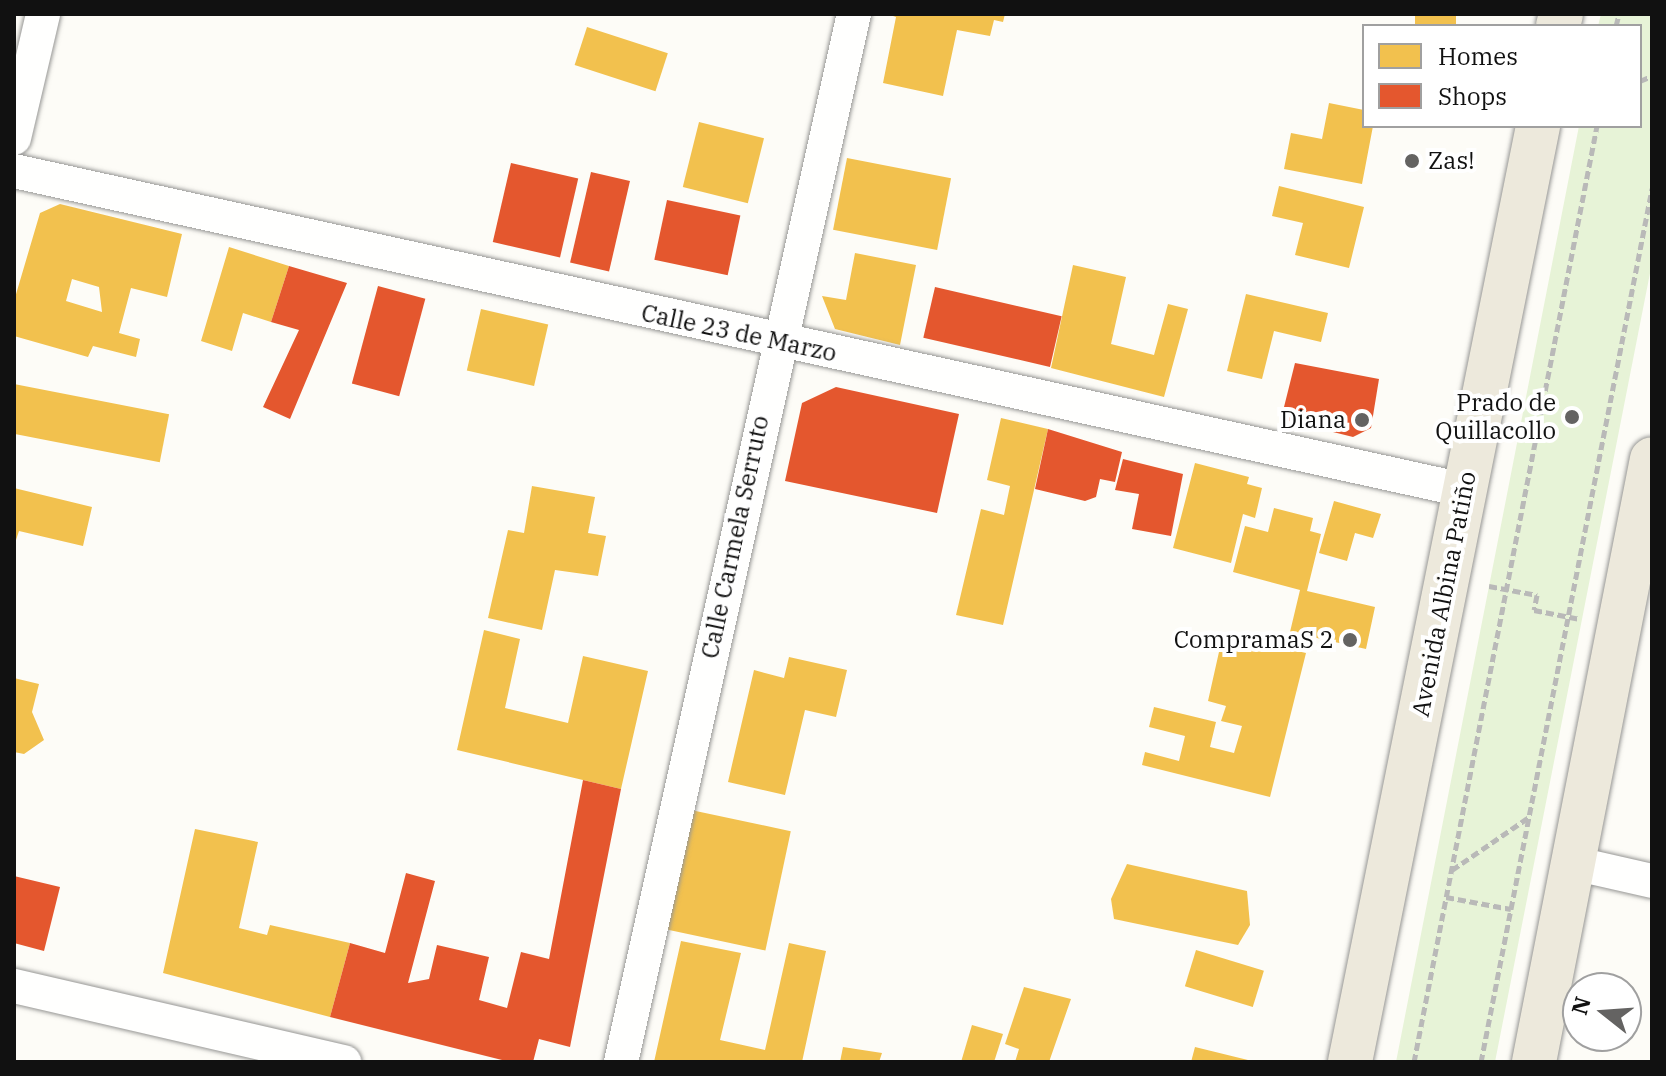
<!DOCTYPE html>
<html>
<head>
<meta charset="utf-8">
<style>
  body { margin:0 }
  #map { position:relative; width:1666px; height:1076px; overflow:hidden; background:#fdfcf7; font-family:"IBM Plex Serif",serif }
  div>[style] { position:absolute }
  .green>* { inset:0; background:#e7f3d7 }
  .homes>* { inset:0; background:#f2c14e; transform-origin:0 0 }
  .shops>* { inset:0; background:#e4572e; transform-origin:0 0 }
  .path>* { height:5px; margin-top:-2.5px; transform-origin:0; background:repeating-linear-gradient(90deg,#b9b9b8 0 8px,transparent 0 12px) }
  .roads { filter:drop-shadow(0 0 2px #979795) drop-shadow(0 0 2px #979795) }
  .street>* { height:34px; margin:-17px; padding:0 17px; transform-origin:17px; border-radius:17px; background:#fffffe }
  .primary>* { height:44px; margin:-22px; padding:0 22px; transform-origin:22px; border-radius:22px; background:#ede9dc }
  .dots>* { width:22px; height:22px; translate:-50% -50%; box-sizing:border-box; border:4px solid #fff; border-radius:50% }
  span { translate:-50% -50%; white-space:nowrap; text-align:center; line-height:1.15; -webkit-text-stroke:8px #fff; paint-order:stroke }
  .poi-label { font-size:24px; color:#111 }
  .left { translate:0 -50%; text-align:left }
  .right { translate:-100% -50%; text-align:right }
  .street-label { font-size:24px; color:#111 }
  .frame { position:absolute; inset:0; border:16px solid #111; pointer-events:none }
  .legend { position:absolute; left:1362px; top:24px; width:280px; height:104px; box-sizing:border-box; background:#fff; border:2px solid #a0a0a0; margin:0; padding:10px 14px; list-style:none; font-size:24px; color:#111 }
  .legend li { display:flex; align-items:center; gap:16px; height:40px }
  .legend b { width:40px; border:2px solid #a0a0a0 }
  .north { position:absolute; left:1562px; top:972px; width:80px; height:80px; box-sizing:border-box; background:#fff; border:2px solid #a0a0a0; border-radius:50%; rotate:287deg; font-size:22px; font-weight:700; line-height:32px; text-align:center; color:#111 }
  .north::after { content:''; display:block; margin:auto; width:28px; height:36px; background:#646362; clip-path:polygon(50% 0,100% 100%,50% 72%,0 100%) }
</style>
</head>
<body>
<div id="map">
  <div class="green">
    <div style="clip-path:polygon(1601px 14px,1652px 14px,1652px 263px,1495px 1062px,1396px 1062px,1579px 126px,1640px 126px,1640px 26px,1598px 26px)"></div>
  </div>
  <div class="homes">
    <div style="clip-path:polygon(887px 14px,1005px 14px,1003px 22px,994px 20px,990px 36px,957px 30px,943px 96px,883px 83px,896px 17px)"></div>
    <div style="left:1415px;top:14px;width:41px;height:12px"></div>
    <div style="left:587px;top:27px;width:85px;height:40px;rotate:18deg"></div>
    <div style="clip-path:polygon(1329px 103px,1364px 110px,1364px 126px,1373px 126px,1362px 184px,1284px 169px,1291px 133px,1322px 139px)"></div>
    <div style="left:699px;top:122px;width:67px;height:67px;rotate:14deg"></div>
    <div style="left:847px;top:158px;width:106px;height:73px;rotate:11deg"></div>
    <div style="clip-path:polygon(1279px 186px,1364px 207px,1349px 268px,1295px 255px,1303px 223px,1272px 216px)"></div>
    <div style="clip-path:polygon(evenodd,60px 204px,182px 234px,167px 297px,131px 288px,119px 333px,140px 339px,136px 357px,93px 346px,88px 357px,14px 336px,14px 301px,40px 213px,60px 204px,72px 279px,99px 287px,102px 312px,66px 301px,72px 279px)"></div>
    <div style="clip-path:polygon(229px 247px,289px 266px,271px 322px,243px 313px,232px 351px,201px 341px)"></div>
    <div style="clip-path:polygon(855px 253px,916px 265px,900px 345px,835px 329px,822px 296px,846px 300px)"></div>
    <div style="clip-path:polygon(1073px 265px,1126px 277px,1111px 344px,1154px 355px,1168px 304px,1188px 309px,1164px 397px,1051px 368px)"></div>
    <div style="clip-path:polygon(1246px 294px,1328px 313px,1321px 342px,1274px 331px,1262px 379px,1227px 371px)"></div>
    <div style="left:481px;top:309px;width:69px;height:63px;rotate:13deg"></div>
    <div style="left:14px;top:384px;width:158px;height:49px;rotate:11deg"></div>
    <div style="clip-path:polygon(1001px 418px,1048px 429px,1003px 625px,956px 615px,981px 509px,1004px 515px,1010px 486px,987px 480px)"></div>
    <div style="clip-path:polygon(1195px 463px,1249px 477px,1247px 484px,1262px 488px,1255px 518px,1243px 514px,1231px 563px,1173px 548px)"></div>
    <div style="clip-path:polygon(532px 486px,595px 497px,588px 533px,606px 536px,598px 576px,555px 570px,542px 630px,488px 618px,508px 530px,524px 533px)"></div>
    <div style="clip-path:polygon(14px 488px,92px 507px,83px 546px,19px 531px,14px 546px)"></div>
    <div style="clip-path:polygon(1334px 501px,1381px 514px,1373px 538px,1355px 533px,1347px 561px,1319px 553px)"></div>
    <div style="clip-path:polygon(1274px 508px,1313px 518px,1310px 531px,1321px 534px,1307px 591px,1375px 607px,1366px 649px,1290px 632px,1300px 590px,1233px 572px,1245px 526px,1268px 532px)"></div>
    <div style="clip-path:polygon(484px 630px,520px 639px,505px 708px,568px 723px,583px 656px,648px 671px,621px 789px,457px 750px)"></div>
    <div style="clip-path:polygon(1223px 634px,1306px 653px,1270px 797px,1142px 765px,1145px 752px,1179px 761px,1185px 736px,1149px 727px,1154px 707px,1216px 722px,1210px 747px,1234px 753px,1242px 726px,1221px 721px,1226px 706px,1208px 701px)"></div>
    <div style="clip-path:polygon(789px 657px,847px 670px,836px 717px,805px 710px,785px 795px,728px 782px,754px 670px,784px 678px)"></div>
    <div style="clip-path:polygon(14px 678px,39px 684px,32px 712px,44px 740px,24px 754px,14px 752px)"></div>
    <div style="left:691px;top:810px;width:102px;height:122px;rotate:12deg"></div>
    <div style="clip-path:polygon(195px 829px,258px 842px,239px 928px,267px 935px,270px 925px,350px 943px,330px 1017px,163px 973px)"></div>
    <div style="clip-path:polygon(1127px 864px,1247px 891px,1250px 925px,1238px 945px,1114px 919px,1111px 899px)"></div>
    <div style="clip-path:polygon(681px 941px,741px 953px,720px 1040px,765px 1050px,789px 943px,826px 951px,802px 1062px,654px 1062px)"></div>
    <div style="left:1196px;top:950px;width:71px;height:38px;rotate:17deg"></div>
    <div style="clip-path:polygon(1024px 987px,1071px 999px,1049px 1062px,1015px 1062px,1019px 1049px,1005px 1044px)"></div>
    <div style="clip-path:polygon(972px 1025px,1003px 1034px,994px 1062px,961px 1062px)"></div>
    <div style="clip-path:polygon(843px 1047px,882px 1053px,879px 1062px,840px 1062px)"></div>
    <div style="clip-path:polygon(1195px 1047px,1252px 1061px,1252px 1062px,1191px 1062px)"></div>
  </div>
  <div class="shops">
    <div style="left:511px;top:163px;width:69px;height:81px;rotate:13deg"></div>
    <div style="left:591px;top:172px;width:40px;height:93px;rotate:13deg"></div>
    <div style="left:667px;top:200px;width:75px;height:61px;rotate:12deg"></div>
    <div style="clip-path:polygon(289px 266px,347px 283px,290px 419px,263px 407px,299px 330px,271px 322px)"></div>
    <div style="left:378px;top:286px;width:49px;height:101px;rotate:15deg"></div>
    <div style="left:935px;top:287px;width:130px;height:52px;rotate:13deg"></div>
    <div style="clip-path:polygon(1295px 363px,1379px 379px,1371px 428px,1353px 437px,1281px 419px)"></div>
    <div style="clip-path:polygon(836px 387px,959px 414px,937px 513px,785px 481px,802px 403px)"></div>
    <div style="clip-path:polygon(1048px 429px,1122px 452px,1115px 482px,1100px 479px,1096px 497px,1085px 501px,1035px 489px)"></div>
    <div style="clip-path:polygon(1123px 459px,1183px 474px,1171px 536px,1132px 529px,1139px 494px,1115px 490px)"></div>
    <div style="clip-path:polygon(583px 780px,621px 789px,570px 1047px,539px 1039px,533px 1062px,510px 1062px,330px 1017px,350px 943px,385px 953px,406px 873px,435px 881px,408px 983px,429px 979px,437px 945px,489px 957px,479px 1000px,507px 1008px,521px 952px,549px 959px)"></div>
    <div style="clip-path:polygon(14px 876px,60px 887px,44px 951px,14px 943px)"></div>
  </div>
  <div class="path">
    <div style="left:1616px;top:26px;width:12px;rotate:-76deg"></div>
    <div style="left:1640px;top:81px;width:13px;rotate:-23deg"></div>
    <div style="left:1489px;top:586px;width:49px;rotate:10.6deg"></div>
    <div style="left:1537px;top:595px;width:15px;rotate:101deg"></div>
    <div style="left:1534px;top:610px;width:47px;rotate:11.1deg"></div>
    <div style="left:1452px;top:870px;width:93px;rotate:-34.5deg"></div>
    <div style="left:1446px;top:897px;width:66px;rotate:10.5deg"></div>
    <div style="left:1414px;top:1062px;width:954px;rotate:-78.94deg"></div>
    <div style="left:1481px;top:1062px;width:890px;rotate:-78.92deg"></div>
  </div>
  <div class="roads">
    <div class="street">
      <div style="left:14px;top:138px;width:127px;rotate:-76.8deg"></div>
      <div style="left:14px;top:171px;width:1485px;rotate:12.41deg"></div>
      <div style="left:1573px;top:863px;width:81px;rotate:12.8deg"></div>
      <div style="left:14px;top:986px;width:339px;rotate:13deg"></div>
      <div style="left:621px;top:1062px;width:1074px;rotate:-77.47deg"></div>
    </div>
    <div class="primary">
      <div style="left:1558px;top:26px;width:12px;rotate:-76deg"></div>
      <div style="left:1350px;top:1062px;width:955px;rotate:-78.64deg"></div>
      <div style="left:1534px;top:1062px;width:614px;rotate:-78.93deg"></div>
    </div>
  </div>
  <div class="dots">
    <div style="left:1412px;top:161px;background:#646362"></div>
    <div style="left:1572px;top:417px;background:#646362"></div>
    <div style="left:1362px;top:420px;background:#646362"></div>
    <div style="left:1350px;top:640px;background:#646362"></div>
  </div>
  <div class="poi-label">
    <span class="left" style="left:1428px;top:161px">Zas!</span>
    <span class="right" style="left:1556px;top:417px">Prado de<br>Quillacollo</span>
    <span class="right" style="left:1346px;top:420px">Diana</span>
    <span class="right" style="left:1334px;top:640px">CompramaS 2</span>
  </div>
  <div class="street-label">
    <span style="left:739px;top:333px;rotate:12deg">Calle 23 de Marzo</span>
    <span style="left:735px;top:537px;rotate:-78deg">Calle Carmela Serruto</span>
    <span style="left:1444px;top:594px;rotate:-79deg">Avenida Albina Patiño</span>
  </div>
  <div class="frame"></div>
  <ul class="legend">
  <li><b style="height:22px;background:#f2c14e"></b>Homes</li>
  <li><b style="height:22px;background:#e4572e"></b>Shops</li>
  </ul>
  <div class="north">N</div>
</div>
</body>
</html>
